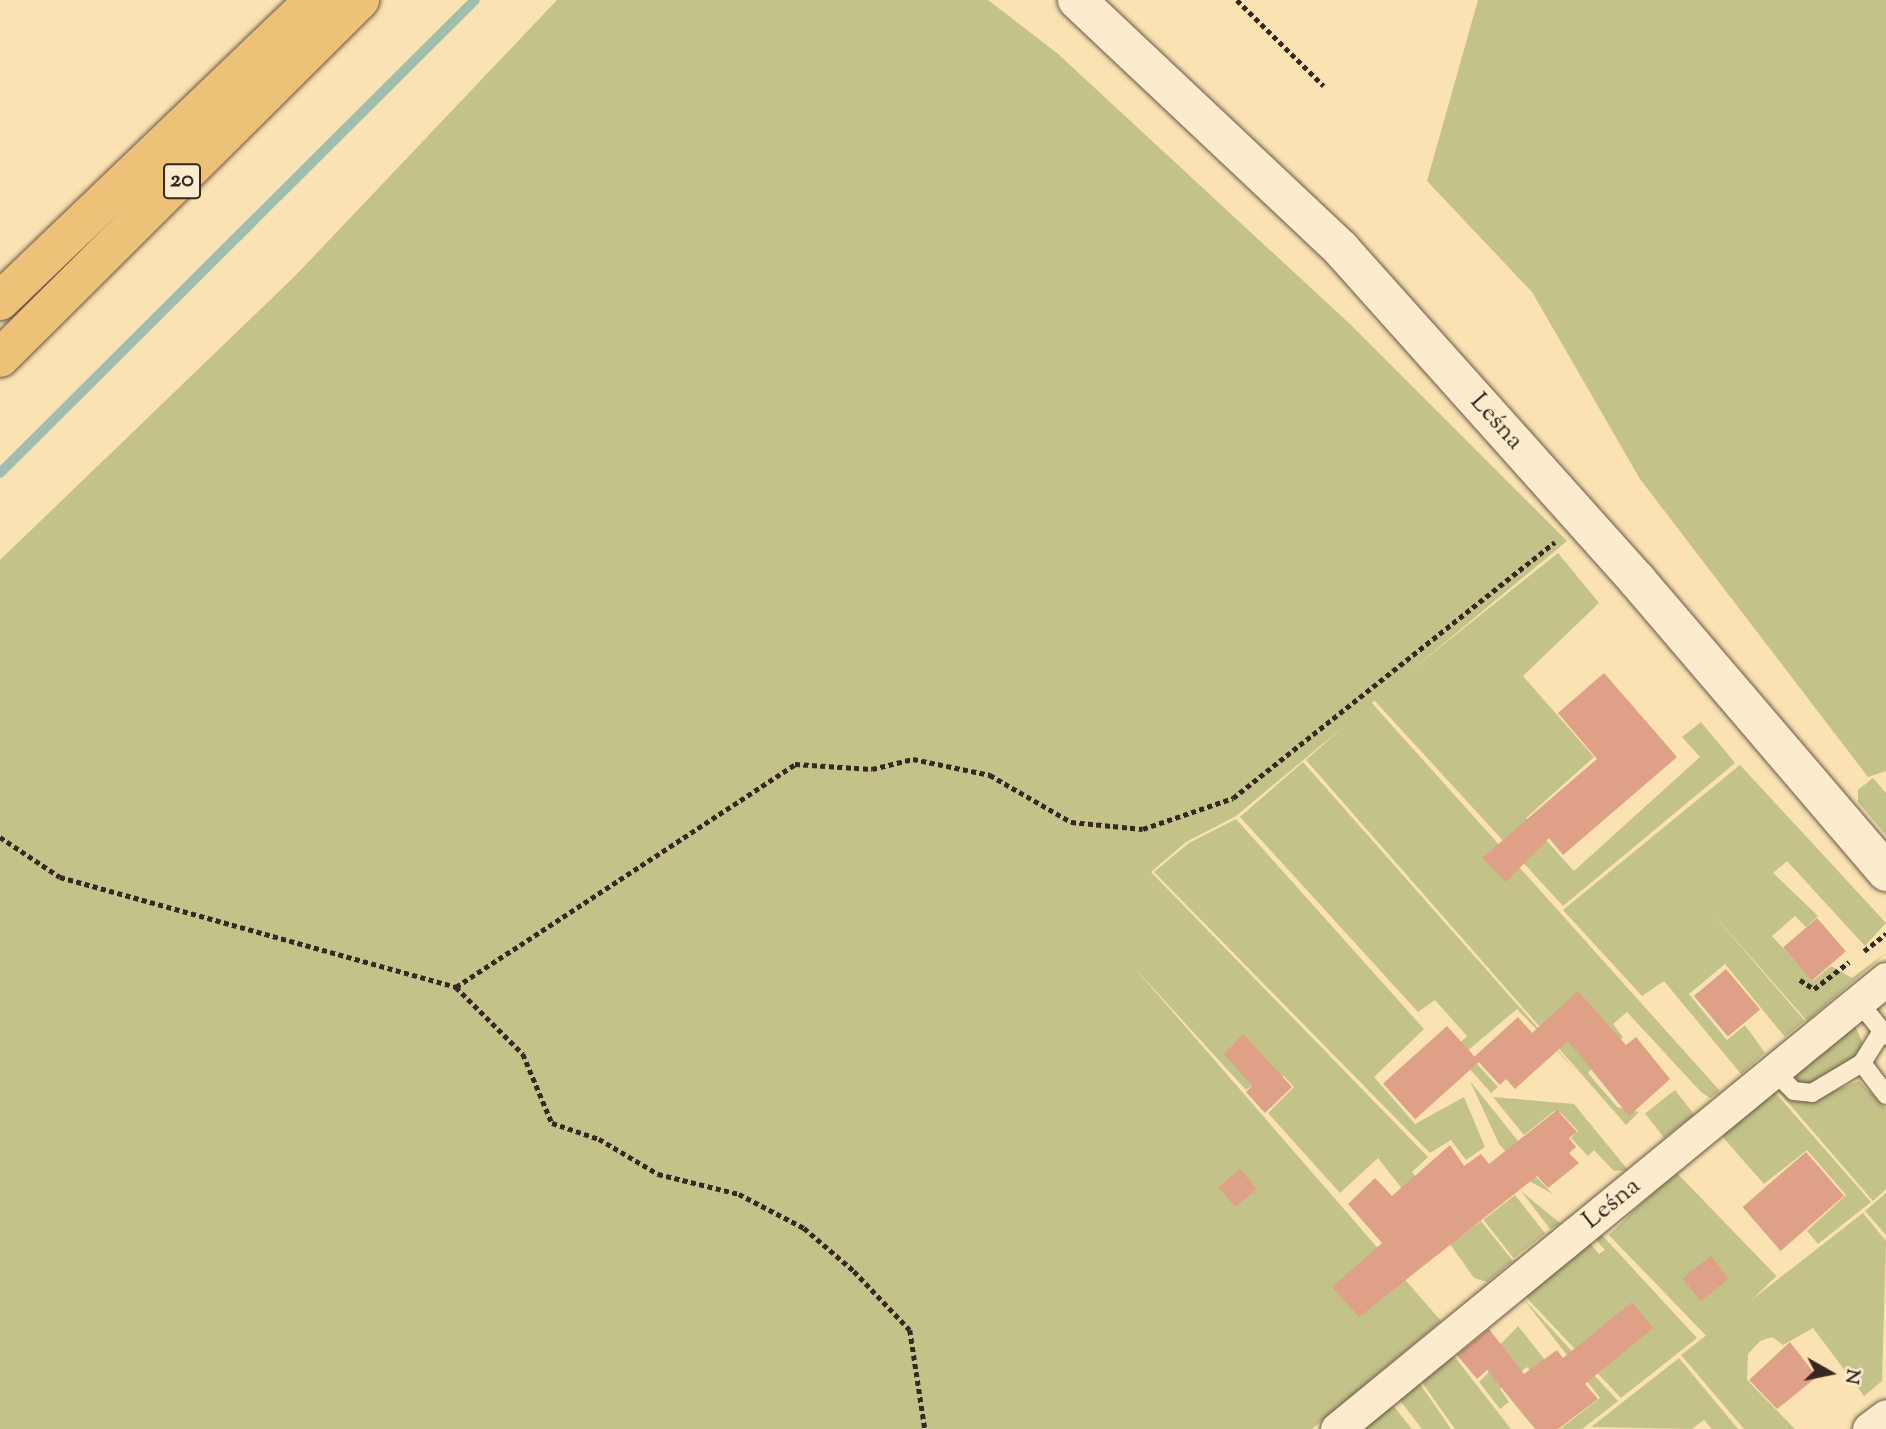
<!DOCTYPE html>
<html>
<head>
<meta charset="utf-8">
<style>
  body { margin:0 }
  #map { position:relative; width:1886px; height:1429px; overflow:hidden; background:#fbe2b2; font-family:"Sorts Mill Goudy",serif }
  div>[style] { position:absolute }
  .green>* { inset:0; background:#c3c289; transform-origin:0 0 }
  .stream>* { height:10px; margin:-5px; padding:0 5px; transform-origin:5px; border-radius:5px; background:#9fbead }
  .building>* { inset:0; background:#dea087; transform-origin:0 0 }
  .path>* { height:4.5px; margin-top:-2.25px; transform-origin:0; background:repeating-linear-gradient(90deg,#372821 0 5px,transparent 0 8.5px) }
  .roads { filter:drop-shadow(0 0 2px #685645) drop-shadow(0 0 2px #685645) }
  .service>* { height:18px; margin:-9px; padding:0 9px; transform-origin:9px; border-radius:9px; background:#fceccd }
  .minor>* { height:33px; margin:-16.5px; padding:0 16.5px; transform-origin:16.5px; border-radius:16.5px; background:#fceccd }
  .tertiary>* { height:38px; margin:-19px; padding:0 19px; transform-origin:19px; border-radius:19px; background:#fceccd }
  .primary>* { height:38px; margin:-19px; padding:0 19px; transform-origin:19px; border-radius:19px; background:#eec179 }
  span { translate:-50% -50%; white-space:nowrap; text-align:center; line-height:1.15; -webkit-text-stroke:5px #fceccd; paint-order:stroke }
  .shield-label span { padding:2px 5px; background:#fceccd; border:2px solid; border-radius:5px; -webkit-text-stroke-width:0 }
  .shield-label { font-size:24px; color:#372821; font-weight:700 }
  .street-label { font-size:26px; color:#372821 }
  .north { position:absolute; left:1795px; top:1338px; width:70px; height:70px; -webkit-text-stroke:5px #fceccd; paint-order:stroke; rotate:99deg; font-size:19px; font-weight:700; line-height:28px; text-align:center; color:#372821 }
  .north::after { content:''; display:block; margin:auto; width:24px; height:32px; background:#372821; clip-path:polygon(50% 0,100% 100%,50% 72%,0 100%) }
</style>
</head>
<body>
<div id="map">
  <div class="green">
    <div style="clip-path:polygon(557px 0,988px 0,1057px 53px,1351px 325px,1567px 541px,1236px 816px,1186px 842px,1151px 872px,1428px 1157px,1412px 1172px,1424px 1187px,1410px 1199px,1378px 1158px,1340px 1193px,1268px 1113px,1294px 1087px,1284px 1076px,1266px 1093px,1256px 1082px,1246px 1090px,1132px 965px,1441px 1321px,1312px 1429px,0 1429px,0 560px,296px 275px)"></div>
    <div style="clip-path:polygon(1478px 0,1886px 0,1886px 771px,1868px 777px,1640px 479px,1532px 292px,1427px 181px)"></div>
    <div style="clip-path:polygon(1558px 553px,1599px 603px,1523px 676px,1594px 757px,1526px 818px,1574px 871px,1700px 757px,1682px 737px,1701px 722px,1735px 763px,1563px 906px,1374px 700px)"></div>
    <div style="clip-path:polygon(1371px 702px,1720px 1091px,1710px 1098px,1701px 1092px,1627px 1012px,1613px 1024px,1623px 1037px,1588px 1073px,1617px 1107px,1639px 1112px,1626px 1125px,1306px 760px)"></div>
    <div style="clip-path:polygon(1303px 762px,1576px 1071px,1517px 1009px,1466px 1052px,1498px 1087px,1491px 1093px,1453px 1050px,1467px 1036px,1435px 1000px,1418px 1012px,1240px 817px)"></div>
    <div style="clip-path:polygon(1740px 765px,1886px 923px,1865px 946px,1787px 861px,1773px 873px,1818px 916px,1806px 927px,1795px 916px,1772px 936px,1813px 981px,1831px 966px,1852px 978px,1886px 953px,1807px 1021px,1705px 905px,1805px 1021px,1785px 1037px,1725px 964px,1689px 994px,1727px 1040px,1745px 1025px,1765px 1053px,1741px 1074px,1664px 981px,1642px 996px,1563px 910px)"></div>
    <div style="clip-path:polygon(1873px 778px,1886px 793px,1886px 835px,1858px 802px,1858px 790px)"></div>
    <div style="clip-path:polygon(1236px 819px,1424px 1029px,1374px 1077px,1415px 1124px,1464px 1097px,1485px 1147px,1466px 1160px,1451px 1140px,1430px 1153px,1154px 872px,1189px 843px)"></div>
    <div style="clip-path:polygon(1854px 1024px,1862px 1041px,1860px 1057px,1824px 1084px,1799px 1085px,1793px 1072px)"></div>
    <div style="clip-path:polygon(1470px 1081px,1522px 1146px,1513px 1154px,1553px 1194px,1531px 1182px,1499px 1144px)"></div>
    <div style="clip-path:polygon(1859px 1081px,1886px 1108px,1886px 1189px,1873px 1201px,1779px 1092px,1808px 1101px)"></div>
    <div style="left:1675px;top:1090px;width:31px;height:38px;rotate:52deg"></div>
    <div style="clip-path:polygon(1773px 1090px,1871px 1202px,1818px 1244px,1807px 1231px,1846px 1195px,1807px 1150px,1764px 1184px,1720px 1134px)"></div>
    <div style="clip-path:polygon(1493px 1097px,1574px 1104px,1628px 1170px,1614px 1171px,1594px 1150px,1588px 1156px,1571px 1138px,1578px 1131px,1561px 1113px,1554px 1111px,1524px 1135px)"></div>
    <div style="left:1675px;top:1171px;width:146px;height:92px;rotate:46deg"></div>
    <div style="clip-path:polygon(1521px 1191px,1560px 1223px,1561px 1223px,1550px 1229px)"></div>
    <div style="clip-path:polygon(1886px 1193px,1886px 1235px,1865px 1211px)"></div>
    <div style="left:1515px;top:1195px;width:49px;height:40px;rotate:52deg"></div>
    <div style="clip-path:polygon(1863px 1213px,1886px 1241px,1882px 1381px,1864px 1396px,1813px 1328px,1783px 1345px,1772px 1337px,1760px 1341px,1748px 1354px,1747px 1380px,1795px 1429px,1744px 1429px,1681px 1355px)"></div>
    <div style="clip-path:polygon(1481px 1221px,1513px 1261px,1487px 1282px,1474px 1278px,1450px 1244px)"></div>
    <div style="clip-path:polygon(1600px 1233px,1697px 1338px,1621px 1398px,1525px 1296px,1589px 1242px,1599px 1254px,1605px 1250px,1594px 1238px)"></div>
    <div style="clip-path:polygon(1522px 1297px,1618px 1401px,1582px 1429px,1560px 1429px,1600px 1398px)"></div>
    <div style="clip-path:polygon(1518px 1326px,1549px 1365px,1536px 1376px,1527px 1367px,1500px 1389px,1509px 1402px,1500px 1409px,1479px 1382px,1498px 1363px,1492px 1353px)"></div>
    <div style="clip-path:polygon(1454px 1356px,1511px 1429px,1455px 1429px,1421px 1381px)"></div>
    <div style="clip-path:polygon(1679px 1358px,1738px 1429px,1712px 1429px,1704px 1420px,1692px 1429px,1591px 1427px)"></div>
    <div style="clip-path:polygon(1418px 1381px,1451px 1429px,1422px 1429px,1398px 1398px)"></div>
    <div style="clip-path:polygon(1392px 1404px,1412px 1429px,1360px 1429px)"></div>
  </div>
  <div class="stream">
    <div style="left:0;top:473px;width:670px;rotate:-44.88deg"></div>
  </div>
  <div class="building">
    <div style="clip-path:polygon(1604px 673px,1677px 757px,1563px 855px,1549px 838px,1506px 882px,1482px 858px,1597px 759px,1558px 713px)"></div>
    <div style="left:1817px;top:918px;width:44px;height:45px;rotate:49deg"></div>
    <div style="left:1726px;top:969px;width:53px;height:42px;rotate:50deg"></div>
    <div style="clip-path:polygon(1578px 991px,1626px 1045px,1636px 1037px,1670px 1079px,1629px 1116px,1568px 1041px,1515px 1089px,1506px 1079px,1500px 1085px,1474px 1057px,1518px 1017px,1532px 1033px)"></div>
    <div style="left:1447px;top:1026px;width:48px;height:86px;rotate:48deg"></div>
    <div style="clip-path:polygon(1243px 1034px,1292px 1087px,1265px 1113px,1246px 1092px,1252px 1086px,1224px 1054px)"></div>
    <div style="clip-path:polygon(1557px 1110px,1577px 1132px,1569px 1138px,1576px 1147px,1569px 1153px,1579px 1163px,1548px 1188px,1537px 1176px,1359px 1317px,1332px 1287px,1382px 1243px,1348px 1204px,1375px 1178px,1392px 1196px,1450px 1145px,1464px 1166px,1481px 1154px,1489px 1164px)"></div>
    <div style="left:1806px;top:1152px;width:58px;height:84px;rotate:49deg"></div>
    <div style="left:1240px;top:1169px;width:26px;height:28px;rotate:50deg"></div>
    <div style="left:1711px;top:1256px;width:29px;height:36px;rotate:52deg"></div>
    <div style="clip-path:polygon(1632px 1302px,1653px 1328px,1585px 1384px,1598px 1399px,1558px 1429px,1535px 1429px,1487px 1370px,1477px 1379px,1457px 1355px,1489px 1329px,1524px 1374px,1557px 1350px,1563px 1358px)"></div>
    <div style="clip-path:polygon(1790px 1342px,1817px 1377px,1777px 1409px,1749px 1380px)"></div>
  </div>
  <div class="path">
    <div style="left:1237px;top:0;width:122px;rotate:44.7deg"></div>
    <div style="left:0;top:837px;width:72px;rotate:33.7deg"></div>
    <div style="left:60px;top:877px;width:411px;rotate:15.5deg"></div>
    <div style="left:456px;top:987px;width:95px;rotate:45deg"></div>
    <div style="left:523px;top:1054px;width:75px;rotate:67.2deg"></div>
    <div style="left:552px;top:1123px;width:50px;rotate:18.8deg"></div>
    <div style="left:599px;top:1139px;width:69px;rotate:30.7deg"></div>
    <div style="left:658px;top:1174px;width:83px;rotate:13.9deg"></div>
    <div style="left:739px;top:1194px;width:73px;rotate:27.6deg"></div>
    <div style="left:804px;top:1228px;width:66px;rotate:40.7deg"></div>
    <div style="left:854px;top:1271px;width:81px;rotate:46.5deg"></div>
    <div style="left:910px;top:1330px;width:100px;rotate:81.4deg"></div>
    <div style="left:1864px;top:951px;width:28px;rotate:-38deg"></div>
    <div style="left:1800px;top:980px;width:17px;rotate:33deg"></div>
    <div style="left:1814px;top:989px;width:44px;rotate:-37.6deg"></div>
    <div style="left:456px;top:987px;width:406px;rotate:-33.3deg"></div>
    <div style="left:795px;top:764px;width:77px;rotate:3.7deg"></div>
    <div style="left:872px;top:769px;width:42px;rotate:-13.7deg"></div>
    <div style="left:913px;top:759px;width:79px;rotate:11.7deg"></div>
    <div style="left:990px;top:775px;width:94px;rotate:30.1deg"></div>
    <div style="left:1071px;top:822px;width:72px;rotate:5.6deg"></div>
    <div style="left:1143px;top:829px;width:95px;rotate:-19deg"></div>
    <div style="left:1233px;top:798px;width:411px;rotate:-38.5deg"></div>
  </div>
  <div class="roads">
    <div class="service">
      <div style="left:1859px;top:1002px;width:43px;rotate:51.5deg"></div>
      <div style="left:1882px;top:1031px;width:38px;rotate:122deg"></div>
      <div style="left:1862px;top:1063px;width:40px;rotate:53deg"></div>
      <div style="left:1774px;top:1071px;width:28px;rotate:45deg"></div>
      <div style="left:1794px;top:1091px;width:18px;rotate:6deg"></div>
      <div style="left:1812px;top:1093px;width:58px;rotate:-31deg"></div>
    </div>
    <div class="minor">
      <div style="left:1337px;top:1429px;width:710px;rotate:-39.34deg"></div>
      <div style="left:1869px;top:1429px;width:21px;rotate:-37deg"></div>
    </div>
    <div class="tertiary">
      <div style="left:1077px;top:0;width:363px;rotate:43.3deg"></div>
      <div style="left:1341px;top:249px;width:444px;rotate:48.2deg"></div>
      <div style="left:1637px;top:580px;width:384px;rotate:49.5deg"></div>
    </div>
    <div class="primary">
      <div style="left:0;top:301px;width:435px;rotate:-43.8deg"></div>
      <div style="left:0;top:358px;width:508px;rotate:-44.84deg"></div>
    </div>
  </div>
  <div class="shield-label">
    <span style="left:182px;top:181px">20</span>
  </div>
  <div class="street-label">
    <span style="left:1496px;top:422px;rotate:48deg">Leśna</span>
    <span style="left:1612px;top:1204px;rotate:-39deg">Leśna</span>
  </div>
  <div class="north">N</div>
</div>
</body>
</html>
